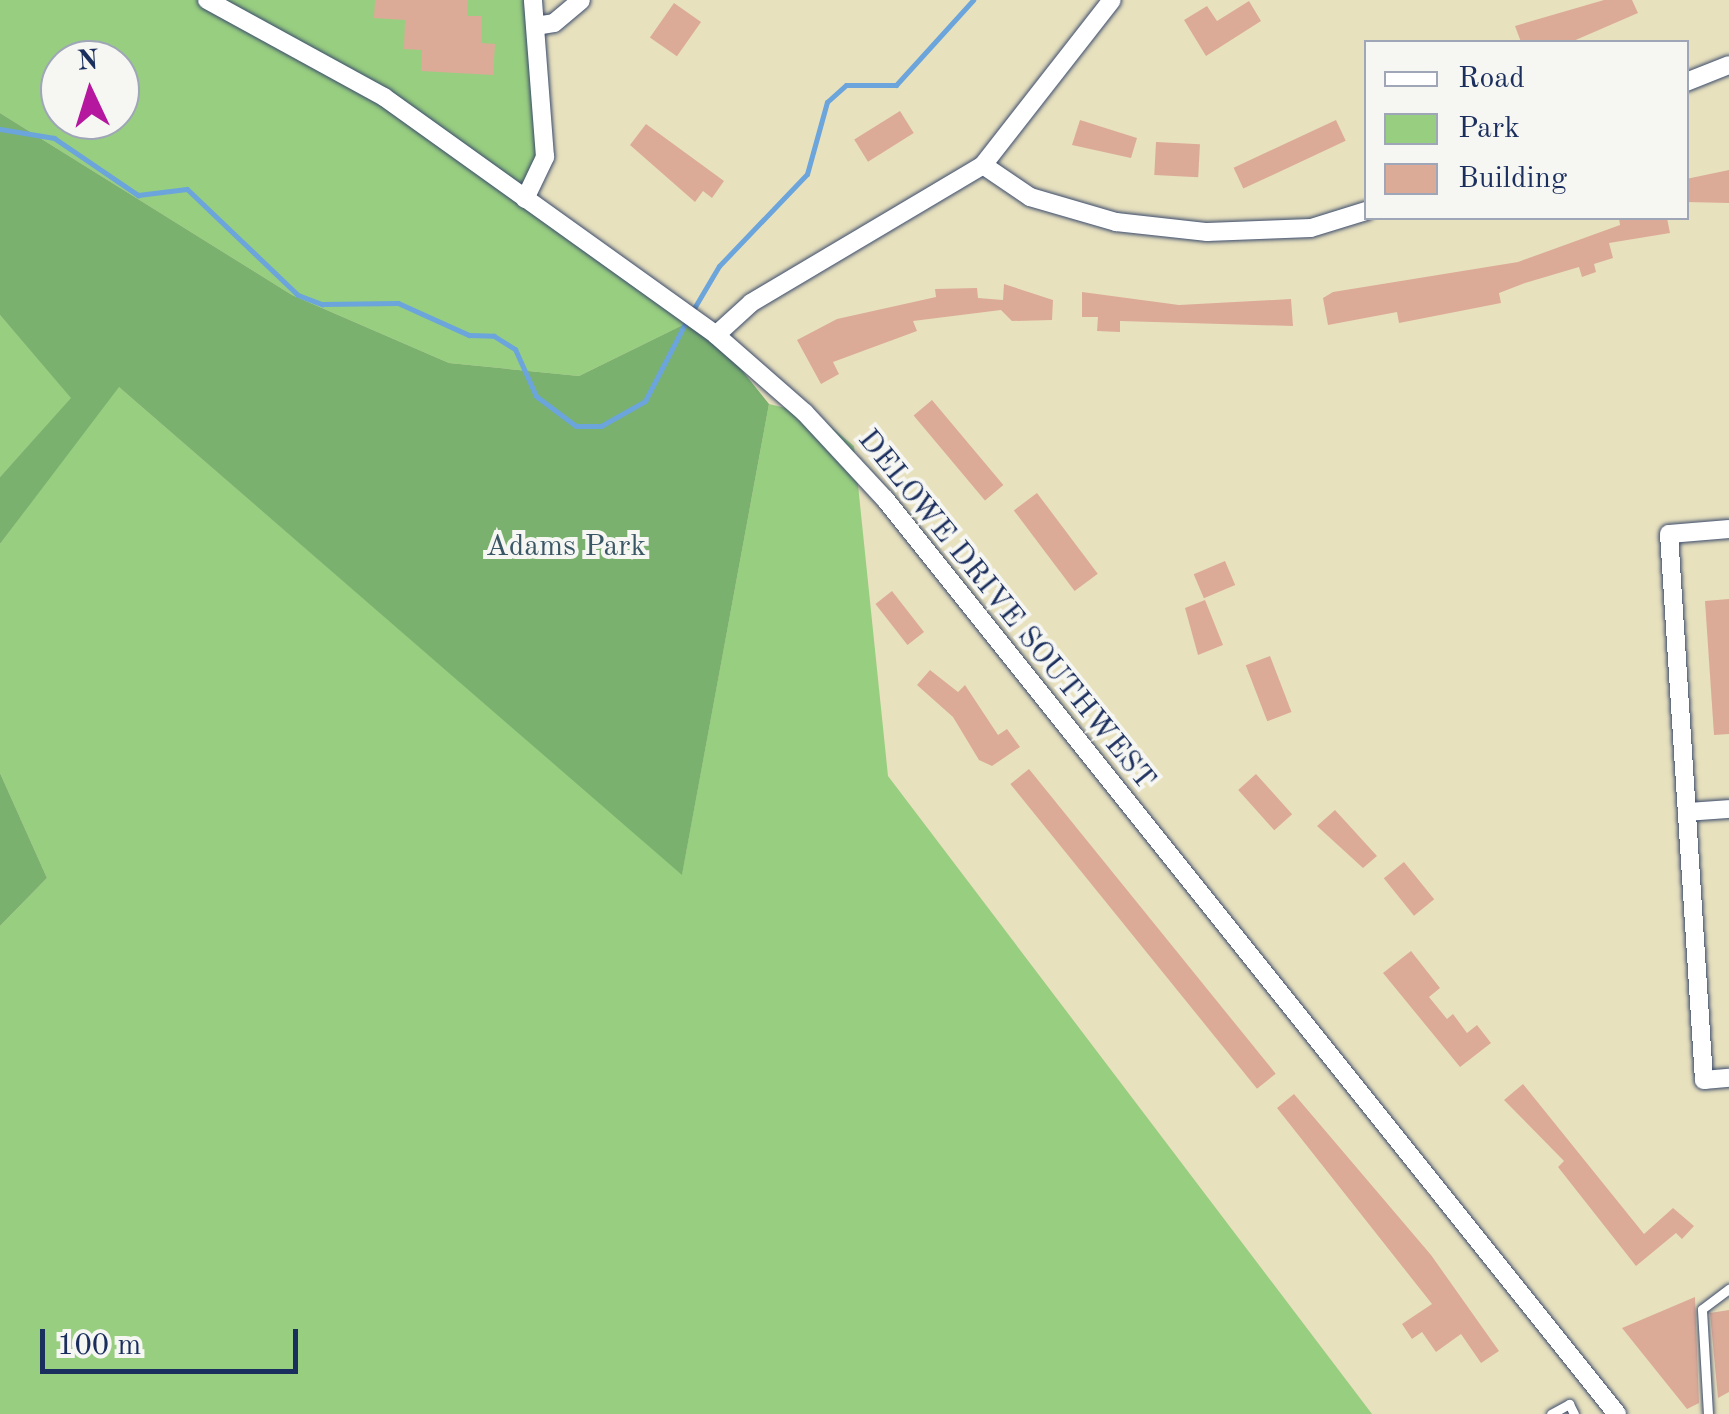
<!DOCTYPE html>
<html>
<head>
<meta charset="utf-8">
<style>
  body { margin:0 }
  #map { position:relative; width:1729px; height:1414px; overflow:hidden; background:#e8e1be; font-family:"Old Standard TT",serif }
  div>[style] { position:absolute }
  .green>* { inset:0; background:#98ce80 }
  .forest>* { inset:0; background:#7ab16e }
  .stream>* { height:5px; margin:-2.5px; padding:0 2.5px; transform-origin:2.5px; border-radius:2.5px; background:#6ba5db }
  .building>* { inset:0; background:#dcab98; transform-origin:0 0 }
  .roads { filter:drop-shadow(0 0 2px #3a4a6c) drop-shadow(0 0 2px #3a4a6c) }
  .service>* { height:9px; margin:-4.5px; padding:0 4.5px; transform-origin:4.5px; border-radius:4.5px; background:#fff }
  .minor>* { height:18px; margin:-9px; padding:0 9px; transform-origin:9px; border-radius:9px; background:#fff }
  span { translate:-50% -50%; white-space:nowrap; text-align:center; line-height:1.15; -webkit-text-stroke:8px #f6f6f2; paint-order:stroke }
  .park-label { font-size:30px; color:#3a5766 }
  .street-label { font-size:30px; color:#1b2f5e }
  .legend { position:absolute; left:1364px; top:40px; width:325px; height:180px; box-sizing:border-box; background:#f6f6f2; border:2px solid #9ea6b7; margin:0; padding:12px 18px; list-style:none; font-size:30px; color:#1b2f5e }
  .legend li { display:flex; align-items:center; gap:20px; height:50px }
  .legend b { width:50px; border:2px solid #9ea6b7 }
  .north { position:absolute; left:40px; top:40px; width:100px; height:100px; box-sizing:border-box; background:#f6f6f2; border:2px solid #9ea6b7; border-radius:50%; rotate:356deg; font-size:28px; font-weight:700; line-height:40px; text-align:center; color:#1b2f5e }
  .north::after { content:''; display:block; margin:auto; width:35px; height:45px; background:#b5179e; clip-path:polygon(50% 0,100% 100%,50% 72%,0 100%) }
  .scale { position:absolute; left:40px; top:1329px; width:258px; height:45px; box-sizing:border-box; border:5px solid #1b2f5e; border-top:0; padding-left:12px; font-size:30px; line-height:35px; white-space:nowrap; color:#1b2f5e; -webkit-text-stroke:8px #f6f6f2; paint-order:stroke }
</style>
</head>
<body>
<div id="map">
  <div class="green">
    <div style="clip-path:polygon(evenodd,0 0,535px 0,543px 145px,531px 199px,699px 317px,579px 376px,449px 363px,292px 295px,0 113px,0 0,60px 60px,120px 60px,120px 120px,60px 120px,60px 60px)"></div>
    <div style="clip-path:polygon(0 315px,72px 398px,0 477px)"></div>
    <div style="clip-path:polygon(118px 386px,682px 874px,769px 404px,818px 416px,854px 446px,888px 776px,1372px 1414px,0 1414px,0 926px,47px 878px,0 773px,0 544px)"></div>
  </div>
  <div class="forest">
    <div style="clip-path:polygon(0 113px,292px 295px,449px 363px,579px 376px,699px 317px,769px 404px,682px 875px,119px 387px,0 544px,0 477px,71px 398px,0 315px)"></div>
    <div style="clip-path:polygon(0 773px,47px 878px,0 926px)"></div>
  </div>
  <div class="stream">
    <div style="left:0;top:129px;width:55px;rotate:9.5deg"></div>
    <div style="left:54px;top:138px;width:102px;rotate:34.2deg"></div>
    <div style="left:138px;top:195px;width:49px;rotate:-7deg"></div>
    <div style="left:187px;top:189px;width:153px;rotate:43.7deg"></div>
    <div style="left:298px;top:295px;width:26px;rotate:21deg"></div>
    <div style="left:322px;top:304px;width:76px;rotate:-0.8deg"></div>
    <div style="left:398px;top:303px;width:78px;rotate:24.3deg"></div>
    <div style="left:469px;top:335px;width:25px;rotate:2deg"></div>
    <div style="left:494px;top:336px;width:25px;rotate:32deg"></div>
    <div style="left:515px;top:349px;width:51px;rotate:65.9deg"></div>
    <div style="left:536px;top:396px;width:50px;rotate:36.9deg"></div>
    <div style="left:576px;top:426px;width:25px"></div>
    <div style="left:601px;top:426px;width:51px;rotate:-29.6deg"></div>
    <div style="left:645px;top:401px;width:91px;rotate:-62.6deg"></div>
    <div style="left:693px;top:310px;width:51px;rotate:-59.4deg"></div>
    <div style="left:719px;top:266px;width:127px;rotate:-46.3deg"></div>
    <div style="left:807px;top:174px;width:75px;rotate:-74.5deg"></div>
    <div style="left:827px;top:102px;width:25px;rotate:-42deg"></div>
    <div style="left:846px;top:85px;width:50px"></div>
    <div style="left:896px;top:85px;width:115px;rotate:-47.8deg"></div>
  </div>
  <div class="building">
    <div style="clip-path:polygon(375px 0,468px 0,467px 16px,482px 16px,481px 43px,495px 44px,493px 75px,421px 71px,422px 50px,404px 49px,405px 20px,374px 18px)"></div>
    <div style="clip-path:polygon(1604px 0,1632px 0,1638px 13px,1571px 42px,1521px 42px,1515px 26px)"></div>
    <div style="clip-path:polygon(1249px 1px,1261px 21px,1206px 56px,1184px 20px,1207px 6px,1217px 21px)"></div>
    <div style="left:674px;top:3px;width:33px;height:42px;rotate:35deg"></div>
    <div style="left:900px;top:111px;width:26px;height:54px;rotate:58deg"></div>
    <div style="clip-path:polygon(1080px 120px,1137px 138px,1131px 158px,1072px 145px)"></div>
    <div style="left:1336px;top:120px;width:23px;height:113px;rotate:65deg"></div>
    <div style="clip-path:polygon(646px 124px,724px 181px,712px 198px,703px 191px,695px 202px,630px 145px)"></div>
    <div style="left:1156px;top:142px;width:44px;height:33px;rotate:3deg"></div>
    <div style="clip-path:polygon(1729px 170px,1729px 203px,1686px 202px,1686px 179px)"></div>
    <div style="clip-path:polygon(1619px 218px,1667px 218px,1670px 233px,1609px 243px,1613px 258px,1594px 264px,1596px 272px,1582px 277px,1579px 267px,1525px 283px,1499px 293px,1501px 303px,1399px 323px,1397px 312px,1328px 325px,1323px 298px,1333px 292px,1518px 262px,1620px 225px)"></div>
    <div style="clip-path:polygon(1004px 284px,1053px 300px,1052px 320px,1012px 321px,1001px 310px,913px 321px,917px 331px,833px 362px,839px 374px,821px 384px,797px 340px,837px 319px,936px 297px,935px 289px,977px 288px,978px 298px,1003px 300px)"></div>
    <div style="clip-path:polygon(1082px 292px,1179px 305px,1291px 299px,1293px 326px,1120px 321px,1120px 332px,1097px 331px,1098px 317px,1082px 317px)"></div>
    <div style="left:932px;top:400px;width:111px;height:24px;rotate:50deg"></div>
    <div style="left:1037px;top:493px;width:101px;height:29px;rotate:53deg"></div>
    <div style="left:1225px;top:561px;width:26px;height:34px;rotate:67deg"></div>
    <div style="left:892px;top:591px;width:52px;height:21px;rotate:52deg"></div>
    <div style="clip-path:polygon(1729px 599px,1729px 734px,1714px 735px,1705px 601px)"></div>
    <div style="clip-path:polygon(1205px 600px,1223px 645px,1198px 655px,1185px 608px)"></div>
    <div style="left:1270px;top:656px;width:60px;height:26px;rotate:69deg"></div>
    <div style="clip-path:polygon(930px 670px,958px 692px,965px 685px,998px 735px,1007px 729px,1020px 747px,992px 766px,979px 760px,953px 717px,917px 685px)"></div>
    <div style="left:1029px;top:769px;width:392px;height:24px;rotate:51deg"></div>
    <div style="left:1256px;top:774px;width:54px;height:24px;rotate:48deg"></div>
    <div style="clip-path:polygon(1335px 810px,1377px 856px,1363px 868px,1317px 826px)"></div>
    <div style="left:1404px;top:862px;width:48px;height:26px;rotate:51deg"></div>
    <div style="clip-path:polygon(1411px 951px,1440px 988px,1429px 997px,1447px 1019px,1453px 1014px,1467px 1033px,1477px 1025px,1491px 1043px,1460px 1067px,1383px 973px)"></div>
    <div style="clip-path:polygon(1523px 1084px,1644px 1234px,1673px 1208px,1694px 1226px,1682px 1239px,1676px 1233px,1636px 1266px,1558px 1167px,1564px 1161px,1504px 1100px)"></div>
    <div style="clip-path:polygon(1294px 1094px,1431px 1255px,1499px 1351px,1481px 1363px,1461px 1334px,1436px 1352px,1422px 1332px,1412px 1339px,1402px 1324px,1432px 1304px,1277px 1108px)"></div>
    <div style="clip-path:polygon(1695px 1297px,1699px 1403px,1687px 1409px,1622px 1328px)"></div>
    <div style="clip-path:polygon(1729px 1310px,1729px 1392px,1718px 1398px,1710px 1313px)"></div>
  </div>
  <div class="roads">
    <div class="service">
      <div style="left:1551px;top:1414px;width:21px;rotate:-29deg"></div>
      <div style="left:1569px;top:1404px;width:11px;rotate:63deg"></div>
      <div style="left:1708px;top:1414px;width:105px;rotate:-93.3deg"></div>
      <div style="left:1702px;top:1309px;width:34px;rotate:-37deg"></div>
    </div>
    <div class="minor">
      <div style="left:207px;top:0;width:202px;rotate:28.7deg"></div>
      <div style="left:384px;top:97px;width:408px;rotate:35.6deg"></div>
      <div style="left:716px;top:335px;width:118px;rotate:41.2deg"></div>
      <div style="left:805px;top:413px;width:117px;rotate:47.1deg"></div>
      <div style="left:885px;top:499px;width:1172px;rotate:51.34deg"></div>
      <div style="left:535px;top:26px;width:19px;rotate:-9deg"></div>
      <div style="left:554px;top:23px;width:35px;rotate:-40deg"></div>
      <div style="left:1686px;top:82px;width:46px;rotate:-21.6deg"></div>
      <div style="left:983px;top:165px;width:57px;rotate:34.2deg"></div>
      <div style="left:1030px;top:197px;width:90px;rotate:16.2deg"></div>
      <div style="left:1116px;top:222px;width:92px;rotate:6.3deg"></div>
      <div style="left:1207px;top:232px;width:104px;rotate:-2.2deg"></div>
      <div style="left:1311px;top:228px;width:58px;rotate:-17.2deg"></div>
      <div style="left:525px;top:199px;width:47px;rotate:-64.5deg"></div>
      <div style="left:545px;top:157px;width:157px;rotate:-94.4deg"></div>
      <div style="left:716px;top:335px;width:47px;rotate:-42.4deg"></div>
      <div style="left:751px;top:303px;width:270px;rotate:-30.7deg"></div>
      <div style="left:983px;top:165px;width:209px;rotate:-52deg"></div>
      <div style="left:1729px;top:529px;width:60px;rotate:175.2deg"></div>
      <div style="left:1669px;top:534px;width:547px;rotate:86.33deg"></div>
      <div style="left:1704px;top:1080px;width:25px;rotate:-5deg"></div>
      <div style="left:1687px;top:812px;width:42px;rotate:-4.1deg"></div>
    </div>
  </div>
  <div class="park-label">
    <span style="left:566px;top:547px">Adams Park</span>
  </div>
  <div class="street-label">
    <span style="left:1006px;top:610px;rotate:51deg">DELOWE DRIVE SOUTHWEST</span>
  </div>
  <ul class="legend">
  <li><b style="height:12px;background:#fff"></b>Road</li>
  <li><b style="height:28px;background:#98ce80"></b>Park</li>
  <li><b style="height:28px;background:#dcab98"></b>Building</li>
  </ul>
  <div class="north">N</div>
  <div class="scale">100 m</div>
</div>
</body>
</html>
